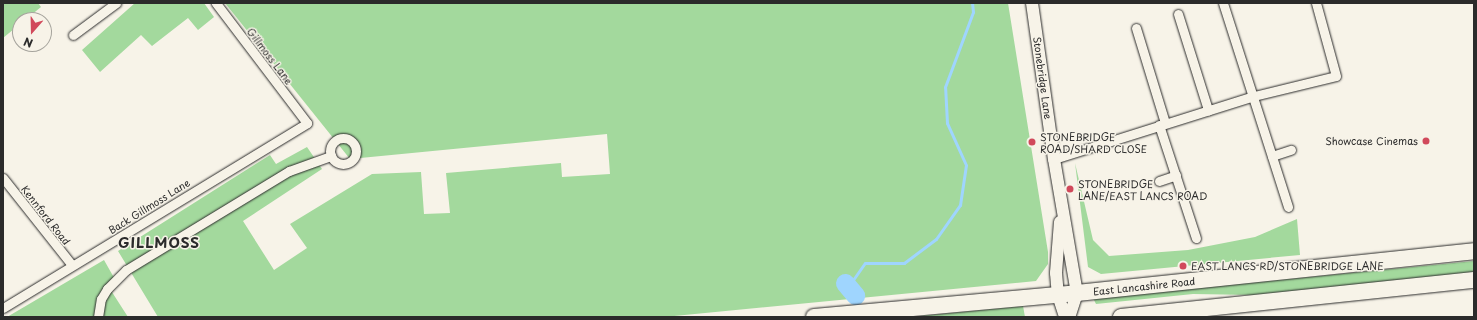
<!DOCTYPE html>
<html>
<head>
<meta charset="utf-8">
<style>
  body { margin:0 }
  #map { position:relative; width:1477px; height:320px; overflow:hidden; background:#f7f3e8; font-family:"Playpen Sans",sans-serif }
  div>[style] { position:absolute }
  .green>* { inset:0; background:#a3d99d }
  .stream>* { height:3px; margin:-1.5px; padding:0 1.5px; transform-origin:1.5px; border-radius:1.5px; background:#9fd5fe }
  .river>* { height:19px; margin:-9.5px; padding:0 9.5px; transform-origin:9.5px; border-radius:9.5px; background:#9fd5fe }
  .roads { filter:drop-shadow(0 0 1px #2b2b2b) drop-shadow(0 0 1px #2b2b2b) }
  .street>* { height:9px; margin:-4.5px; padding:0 4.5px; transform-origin:4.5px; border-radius:4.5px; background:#f7f3e8 }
  .street>.ring { margin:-4.5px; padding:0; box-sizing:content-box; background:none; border:9px solid #f7f3e8; border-radius:50% }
  .secondary>* { height:12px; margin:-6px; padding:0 6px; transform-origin:6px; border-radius:6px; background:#f7f3e8 }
  .highway>* { height:16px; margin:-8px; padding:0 8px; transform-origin:8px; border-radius:8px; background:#f7f3e8 }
  .dots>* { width:11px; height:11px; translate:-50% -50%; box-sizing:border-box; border:2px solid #f7f3e8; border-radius:50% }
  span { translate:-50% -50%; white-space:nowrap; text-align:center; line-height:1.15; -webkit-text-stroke:3px #f7f3e8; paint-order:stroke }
  .street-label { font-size:10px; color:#2b2b2b }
  .poi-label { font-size:10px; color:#2b2b2b }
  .left { translate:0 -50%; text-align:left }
  .right { translate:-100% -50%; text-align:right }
  .district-label { font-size:14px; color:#2b2b2b; font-weight:700; letter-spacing:1px }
  .frame { position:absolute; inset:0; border:4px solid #2b2b2b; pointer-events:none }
  .north { position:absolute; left:12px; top:12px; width:40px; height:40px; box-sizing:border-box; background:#f7f3e8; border:1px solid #a5a39c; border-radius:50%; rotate:200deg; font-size:11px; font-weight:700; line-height:16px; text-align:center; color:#2b2b2b }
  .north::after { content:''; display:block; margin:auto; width:14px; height:18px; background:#d1495b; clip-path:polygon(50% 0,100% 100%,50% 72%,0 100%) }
</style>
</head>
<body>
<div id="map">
  <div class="green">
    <div style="clip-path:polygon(3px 3px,38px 3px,41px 7px,25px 20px,20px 20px,20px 24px,3px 38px)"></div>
    <div style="clip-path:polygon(135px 3px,204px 3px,214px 17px,198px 30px,188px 18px,152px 46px,141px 35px,100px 72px,82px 50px)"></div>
    <div style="clip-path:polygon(225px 3px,1008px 3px,1048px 252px,1048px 264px,1036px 281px,664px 317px,158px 317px,118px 251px,270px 155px,276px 164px,307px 147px,322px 169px,243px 221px,274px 270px,307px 248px,290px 224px,372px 174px,421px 172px,424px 214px,450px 213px,446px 173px,561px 163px,562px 177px,610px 174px,607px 134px,350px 159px)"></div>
    <div style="clip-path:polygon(1075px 163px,1093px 240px,1109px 256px,1188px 250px,1255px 237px,1297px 219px,1300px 255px,1101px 274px,1088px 267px)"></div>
    <div style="clip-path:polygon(104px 260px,117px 283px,110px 289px,128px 317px,7px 317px)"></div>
    <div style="clip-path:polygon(1474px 261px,1474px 274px,1254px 295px,1193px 294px,1096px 304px,1093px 298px)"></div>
    <div style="clip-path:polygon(1023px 306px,1025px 317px,908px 317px)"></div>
  </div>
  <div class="stream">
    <div style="left:848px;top:287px;width:29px;rotate:-55deg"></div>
    <div style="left:865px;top:263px;width:39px"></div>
    <div style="left:904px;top:263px;width:40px;rotate:-37deg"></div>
    <div style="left:936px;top:239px;width:42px;rotate:-54.8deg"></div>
    <div style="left:960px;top:205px;width:40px;rotate:-81.5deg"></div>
    <div style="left:966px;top:165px;width:46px;rotate:-114.3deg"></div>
    <div style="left:947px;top:123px;width:36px;rotate:-93deg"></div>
    <div style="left:945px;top:87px;width:80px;rotate:-69.5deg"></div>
    <div style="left:973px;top:12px;width:9px;rotate:-96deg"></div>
  </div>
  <div class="river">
    <div style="left:845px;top:283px;width:16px;rotate:50deg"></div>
  </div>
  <div class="roads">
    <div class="street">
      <div style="left:1223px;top:3px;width:214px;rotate:72.3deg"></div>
      <div style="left:1178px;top:14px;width:101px;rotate:72.6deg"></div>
      <div style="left:1136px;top:28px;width:99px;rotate:73deg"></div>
      <div style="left:73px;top:35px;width:54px;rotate:-36.7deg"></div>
      <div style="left:1159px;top:125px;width:119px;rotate:71.9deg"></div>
      <div class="ring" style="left:330px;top:138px;width:17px;height:17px"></div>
      <div style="left:1272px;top:156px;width:20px;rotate:-18deg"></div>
      <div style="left:1054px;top:159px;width:210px;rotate:-17.5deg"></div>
      <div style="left:1254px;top:96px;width:84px;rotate:-13.7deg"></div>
      <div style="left:1336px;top:76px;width:76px;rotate:-105.3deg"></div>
      <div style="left:3px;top:178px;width:111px;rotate:51.6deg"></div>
      <div style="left:1159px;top:181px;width:18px;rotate:-19deg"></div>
      <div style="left:3px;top:308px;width:356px;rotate:-31.3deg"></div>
      <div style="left:307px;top:123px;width:151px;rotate:-127.2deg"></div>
      <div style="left:98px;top:317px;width:18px;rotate:-81deg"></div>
      <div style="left:101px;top:299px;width:12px;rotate:-59deg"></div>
      <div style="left:107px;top:289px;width:27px;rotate:-45deg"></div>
      <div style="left:126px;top:270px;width:191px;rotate:-31.3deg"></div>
      <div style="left:289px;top:171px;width:45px;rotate:-19.7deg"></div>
    </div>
    <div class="secondary">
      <div style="left:1032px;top:3px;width:158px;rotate:82deg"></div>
      <div style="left:1054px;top:159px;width:136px;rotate:80.3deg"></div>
      <div style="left:1077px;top:293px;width:25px;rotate:108deg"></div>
      <div style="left:1060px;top:222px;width:51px;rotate:94.5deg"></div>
      <div style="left:1056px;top:273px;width:22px;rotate:85deg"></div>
      <div style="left:1058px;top:295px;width:23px;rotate:72deg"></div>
    </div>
    <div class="highway">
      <div style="left:814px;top:317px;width:264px;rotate:-5.2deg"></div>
      <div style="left:1077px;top:293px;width:399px;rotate:-6deg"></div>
      <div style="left:1121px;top:317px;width:355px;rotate:-6deg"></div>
    </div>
  </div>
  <div class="dots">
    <div style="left:1426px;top:141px;background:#d1495b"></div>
    <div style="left:1032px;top:142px;background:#d1495b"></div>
    <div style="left:1070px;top:189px;background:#d1495b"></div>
    <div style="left:1183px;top:266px;background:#d1495b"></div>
  </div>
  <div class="street-label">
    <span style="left:270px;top:56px;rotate:53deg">Gillmoss Lane</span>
    <span style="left:1043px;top:78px;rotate:82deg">Stonebridge Lane</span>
    <span style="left:149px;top:206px;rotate:-32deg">Back Gillmoss Lane</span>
    <span style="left:46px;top:215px;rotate:52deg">Kennford Road</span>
    <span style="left:1144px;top:286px;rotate:-6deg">East Lancashire Road</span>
  </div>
  <div class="poi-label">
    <span class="left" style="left:1040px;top:142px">STONEBRIDGE<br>ROAD/SHARD CLOSE</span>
    <span class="right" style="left:1418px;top:141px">Showcase Cinemas</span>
    <span class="left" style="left:1078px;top:189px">STONEBRIDGE<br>LANE/EAST LANCS ROAD</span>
    <span class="left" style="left:1191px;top:266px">EAST LANCS RD/STONEBRIDGE LANE</span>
  </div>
  <div class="district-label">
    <span style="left:159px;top:243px">GILLMOSS</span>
  </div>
  <div class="frame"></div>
  <div class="north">N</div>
</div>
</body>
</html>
